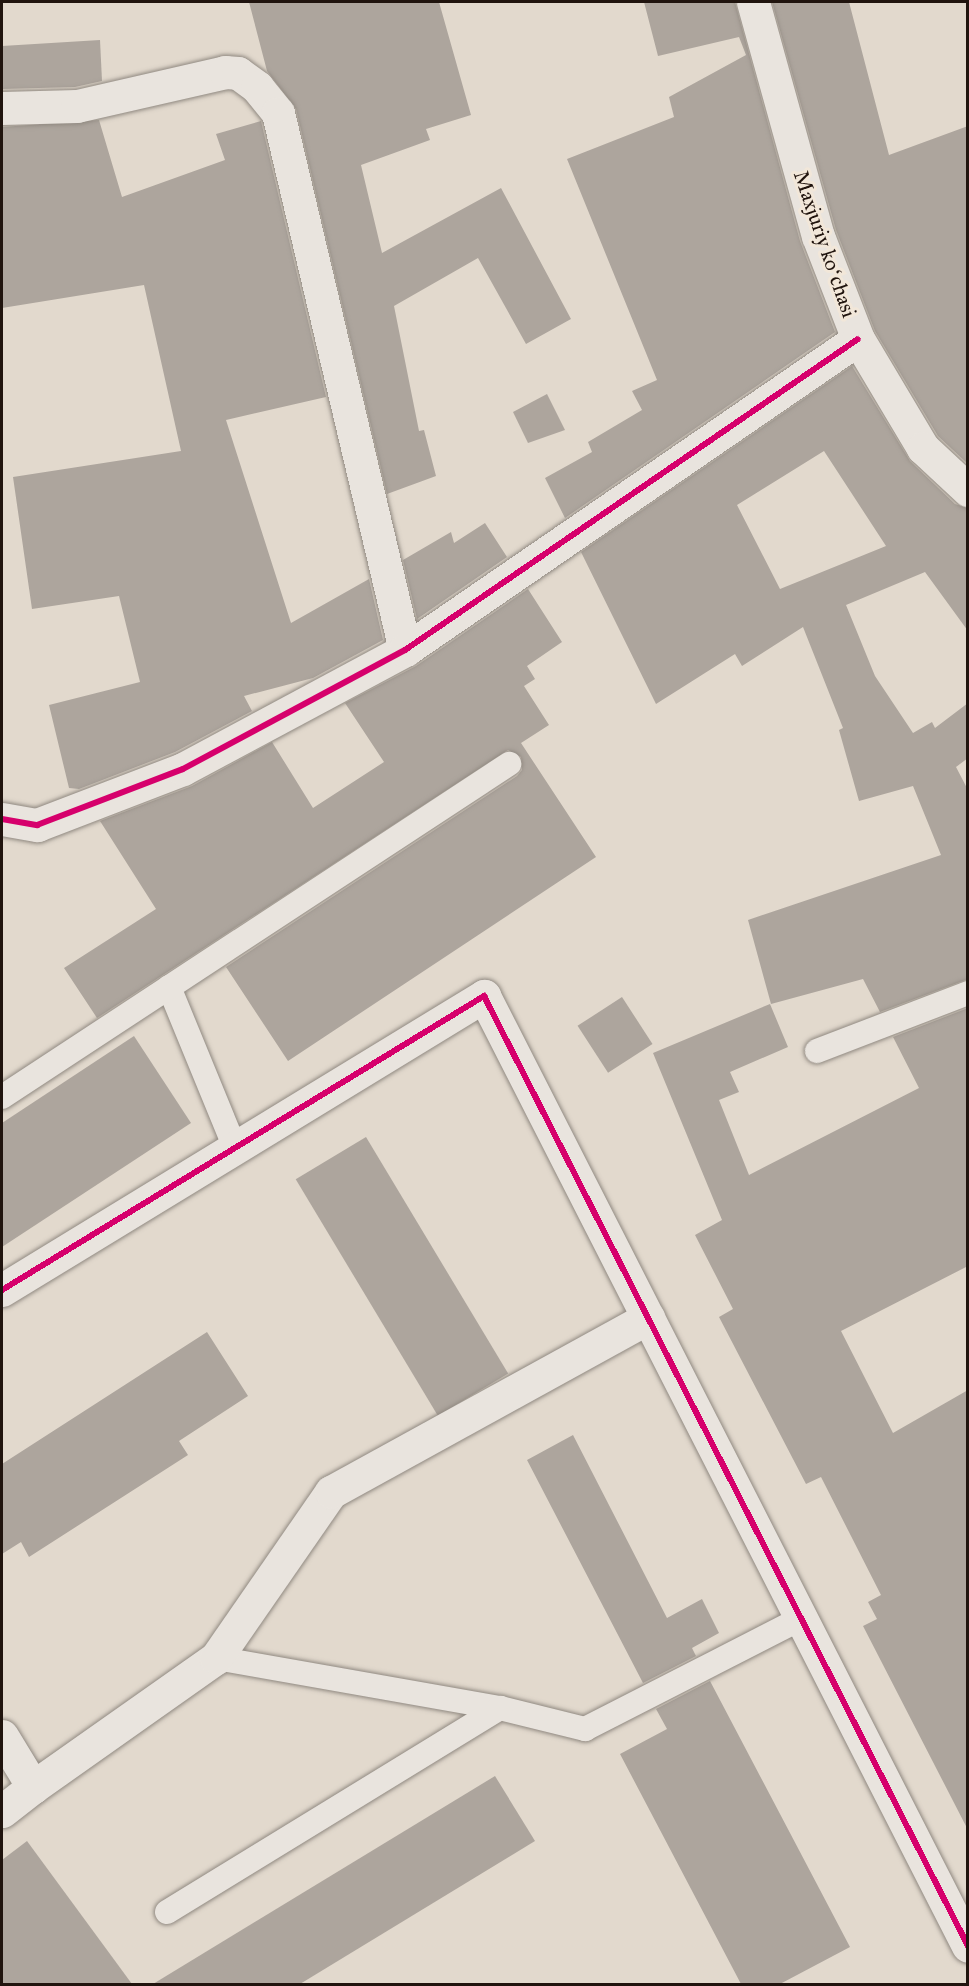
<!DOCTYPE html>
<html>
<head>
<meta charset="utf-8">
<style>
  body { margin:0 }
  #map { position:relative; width:969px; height:1986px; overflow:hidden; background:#e2d9cd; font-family:"IM FELL Great Primer",serif }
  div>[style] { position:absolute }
  .building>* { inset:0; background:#ada59d; transform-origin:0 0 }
  .roads { filter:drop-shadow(0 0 2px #908981) drop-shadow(0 0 2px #908981) }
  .lane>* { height:24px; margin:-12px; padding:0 12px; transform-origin:12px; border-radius:12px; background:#e9e4de }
  .street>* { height:33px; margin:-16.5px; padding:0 16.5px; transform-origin:16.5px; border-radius:16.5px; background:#e9e4de }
  .secondary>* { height:33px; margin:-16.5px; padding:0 16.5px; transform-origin:16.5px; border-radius:16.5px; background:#e9e4de }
  .cycleway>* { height:6px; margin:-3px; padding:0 3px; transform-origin:3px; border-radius:3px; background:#d6006c }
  span { translate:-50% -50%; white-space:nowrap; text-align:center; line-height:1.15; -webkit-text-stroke:6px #f2e7d9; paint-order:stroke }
  .street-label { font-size:21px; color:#20140e }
  .frame { position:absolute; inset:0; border:3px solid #20140e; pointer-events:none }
</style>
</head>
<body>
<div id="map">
  <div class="building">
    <div style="clip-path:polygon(249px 2px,439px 2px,471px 115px,426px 129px,430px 140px,361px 165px,382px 253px,501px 188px,571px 319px,526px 344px,478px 258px,394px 306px,419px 431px,424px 430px,436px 476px,387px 494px,296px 109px,267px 71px)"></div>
    <div style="clip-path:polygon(644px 2px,735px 2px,800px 241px,835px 332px,565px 518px,545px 478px,592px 452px,588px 442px,642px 410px,632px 391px,657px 380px,567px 159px,674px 117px,669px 97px,746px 55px,739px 37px,658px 56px)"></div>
    <div style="clip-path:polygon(772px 2px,849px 2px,889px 155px,968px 126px,968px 464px,938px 436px,875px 331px,836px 230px)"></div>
    <div style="clip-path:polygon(100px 40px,102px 81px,75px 87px,2px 89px,2px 46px)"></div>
    <div style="clip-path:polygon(99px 120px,122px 197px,225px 160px,216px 134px,261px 121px,326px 397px,226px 420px,291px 623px,369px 579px,383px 640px,313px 678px,244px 696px,252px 711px,175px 752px,79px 789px,69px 788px,49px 705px,140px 682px,119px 596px,32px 609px,13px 477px,181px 451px,144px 285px,2px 308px,2px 127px)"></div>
    <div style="clip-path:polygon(evenodd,852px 366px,910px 461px,955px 504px,968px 508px,968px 631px,925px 572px,846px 605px,875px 676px,913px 733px,932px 722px,935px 728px,968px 703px,968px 758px,956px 767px,968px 790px,968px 979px,880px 1012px,863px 979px,771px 1004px,748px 920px,941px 855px,913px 786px,859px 801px,839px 730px,843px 728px,803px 627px,742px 666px,735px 654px,656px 704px,581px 552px,852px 366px,824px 451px,886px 546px,780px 589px,737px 505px,824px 451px)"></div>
    <div style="clip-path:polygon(547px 394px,565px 430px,528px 443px,513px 412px)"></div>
    <div style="clip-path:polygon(485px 523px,507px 557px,417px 619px,403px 560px,451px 532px,454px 543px)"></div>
    <div style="clip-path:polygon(528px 589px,562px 642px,527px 666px,535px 679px,524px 686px,549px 725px,521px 743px,596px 857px,288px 1061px,226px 967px,517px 776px,522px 770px,521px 757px,508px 750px,97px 1018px,64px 968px,156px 909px,100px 821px,192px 786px,272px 742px,313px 808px,384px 762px,345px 703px,416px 666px)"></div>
    <div style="left:622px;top:997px;width:56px;height:53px;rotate:57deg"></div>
    <div style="clip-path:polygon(770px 1004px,788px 1047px,730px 1072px,739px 1092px,719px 1100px,749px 1175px,919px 1088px,893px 1037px,968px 1008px,968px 1266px,841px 1331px,893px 1433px,968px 1390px,968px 1830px,863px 1626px,877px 1619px,868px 1602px,881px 1595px,821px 1477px,806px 1484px,719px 1317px,733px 1309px,695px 1235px,722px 1220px,653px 1053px)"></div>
    <div style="clip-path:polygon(134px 1036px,191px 1123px,2px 1247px,2px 1123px)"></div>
    <div style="left:366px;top:1137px;width:276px;height:82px;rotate:59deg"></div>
    <div style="clip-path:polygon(207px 1332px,248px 1396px,179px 1441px,188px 1455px,29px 1557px,21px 1542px,2px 1554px,2px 1464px)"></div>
    <div style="clip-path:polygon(573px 1435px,667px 1618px,702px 1599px,719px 1633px,692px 1648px,696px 1656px,643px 1683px,527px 1460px)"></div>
    <div style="clip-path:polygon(710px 1681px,850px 1947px,780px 1984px,741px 1984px,620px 1754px,667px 1729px,656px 1709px)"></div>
    <div style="clip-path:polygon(495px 1776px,535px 1841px,300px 1984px,153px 1984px)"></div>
    <div style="clip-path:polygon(27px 1841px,132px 1984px,2px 1984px,2px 1860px)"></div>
  </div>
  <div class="roads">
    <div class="lane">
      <div style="left:169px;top:987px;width:174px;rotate:67.7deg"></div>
      <div style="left:817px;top:1051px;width:162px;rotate:-21deg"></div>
      <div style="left:2px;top:1097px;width:607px;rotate:-33.3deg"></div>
      <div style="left:216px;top:1658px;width:288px;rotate:10deg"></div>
      <div style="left:500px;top:1708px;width:88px;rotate:13.9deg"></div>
      <div style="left:585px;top:1729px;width:242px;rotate:-27.1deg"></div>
      <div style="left:167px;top:1912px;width:391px;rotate:-31.5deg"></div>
    </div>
    <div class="street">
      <div style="left:2px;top:108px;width:75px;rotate:-1.5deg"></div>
      <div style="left:77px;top:106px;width:152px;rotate:-12.9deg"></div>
      <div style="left:225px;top:72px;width:13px;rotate:4deg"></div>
      <div style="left:238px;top:73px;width:24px;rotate:36deg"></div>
      <div style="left:257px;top:87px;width:33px;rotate:51deg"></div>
      <div style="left:278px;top:113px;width:552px;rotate:76.69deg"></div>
      <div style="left:2px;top:819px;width:36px;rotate:10deg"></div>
      <div style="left:37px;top:825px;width:156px;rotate:-21deg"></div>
      <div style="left:183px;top:769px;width:252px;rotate:-28.2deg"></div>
      <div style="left:405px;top:650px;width:549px;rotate:-34.47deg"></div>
      <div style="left:2px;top:1290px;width:565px;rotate:-31.38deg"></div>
      <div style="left:484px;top:996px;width:1066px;rotate:63deg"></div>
      <div style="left:2px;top:1736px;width:60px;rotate:58.7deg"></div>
      <div style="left:33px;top:1787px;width:39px;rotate:142deg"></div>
      <div style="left:33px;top:1787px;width:224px;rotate:-35.2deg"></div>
      <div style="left:216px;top:1658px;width:202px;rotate:-55.3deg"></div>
      <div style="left:331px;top:1492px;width:362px;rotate:-28.8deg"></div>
    </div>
    <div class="secondary">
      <div style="left:753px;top:2px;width:243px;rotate:74.5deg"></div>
      <div style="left:818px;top:236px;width:110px;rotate:68.8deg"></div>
      <div style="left:858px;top:339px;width:127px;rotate:59.2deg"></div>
      <div style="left:923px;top:448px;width:62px;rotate:43deg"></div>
    </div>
  </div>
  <div class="cycleway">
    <div style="left:2px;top:819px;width:36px;rotate:10deg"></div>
    <div style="left:37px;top:825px;width:156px;rotate:-21deg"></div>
    <div style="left:183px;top:769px;width:252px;rotate:-28.2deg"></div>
    <div style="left:405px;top:650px;width:549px;rotate:-34.47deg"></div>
    <div style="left:2px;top:1290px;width:565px;rotate:-31.38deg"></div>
    <div style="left:484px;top:996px;width:1066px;rotate:63deg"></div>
  </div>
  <div class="street-label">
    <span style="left:825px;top:244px;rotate:71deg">Maxjuriy koʻchasi</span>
  </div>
  <div class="frame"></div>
</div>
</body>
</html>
